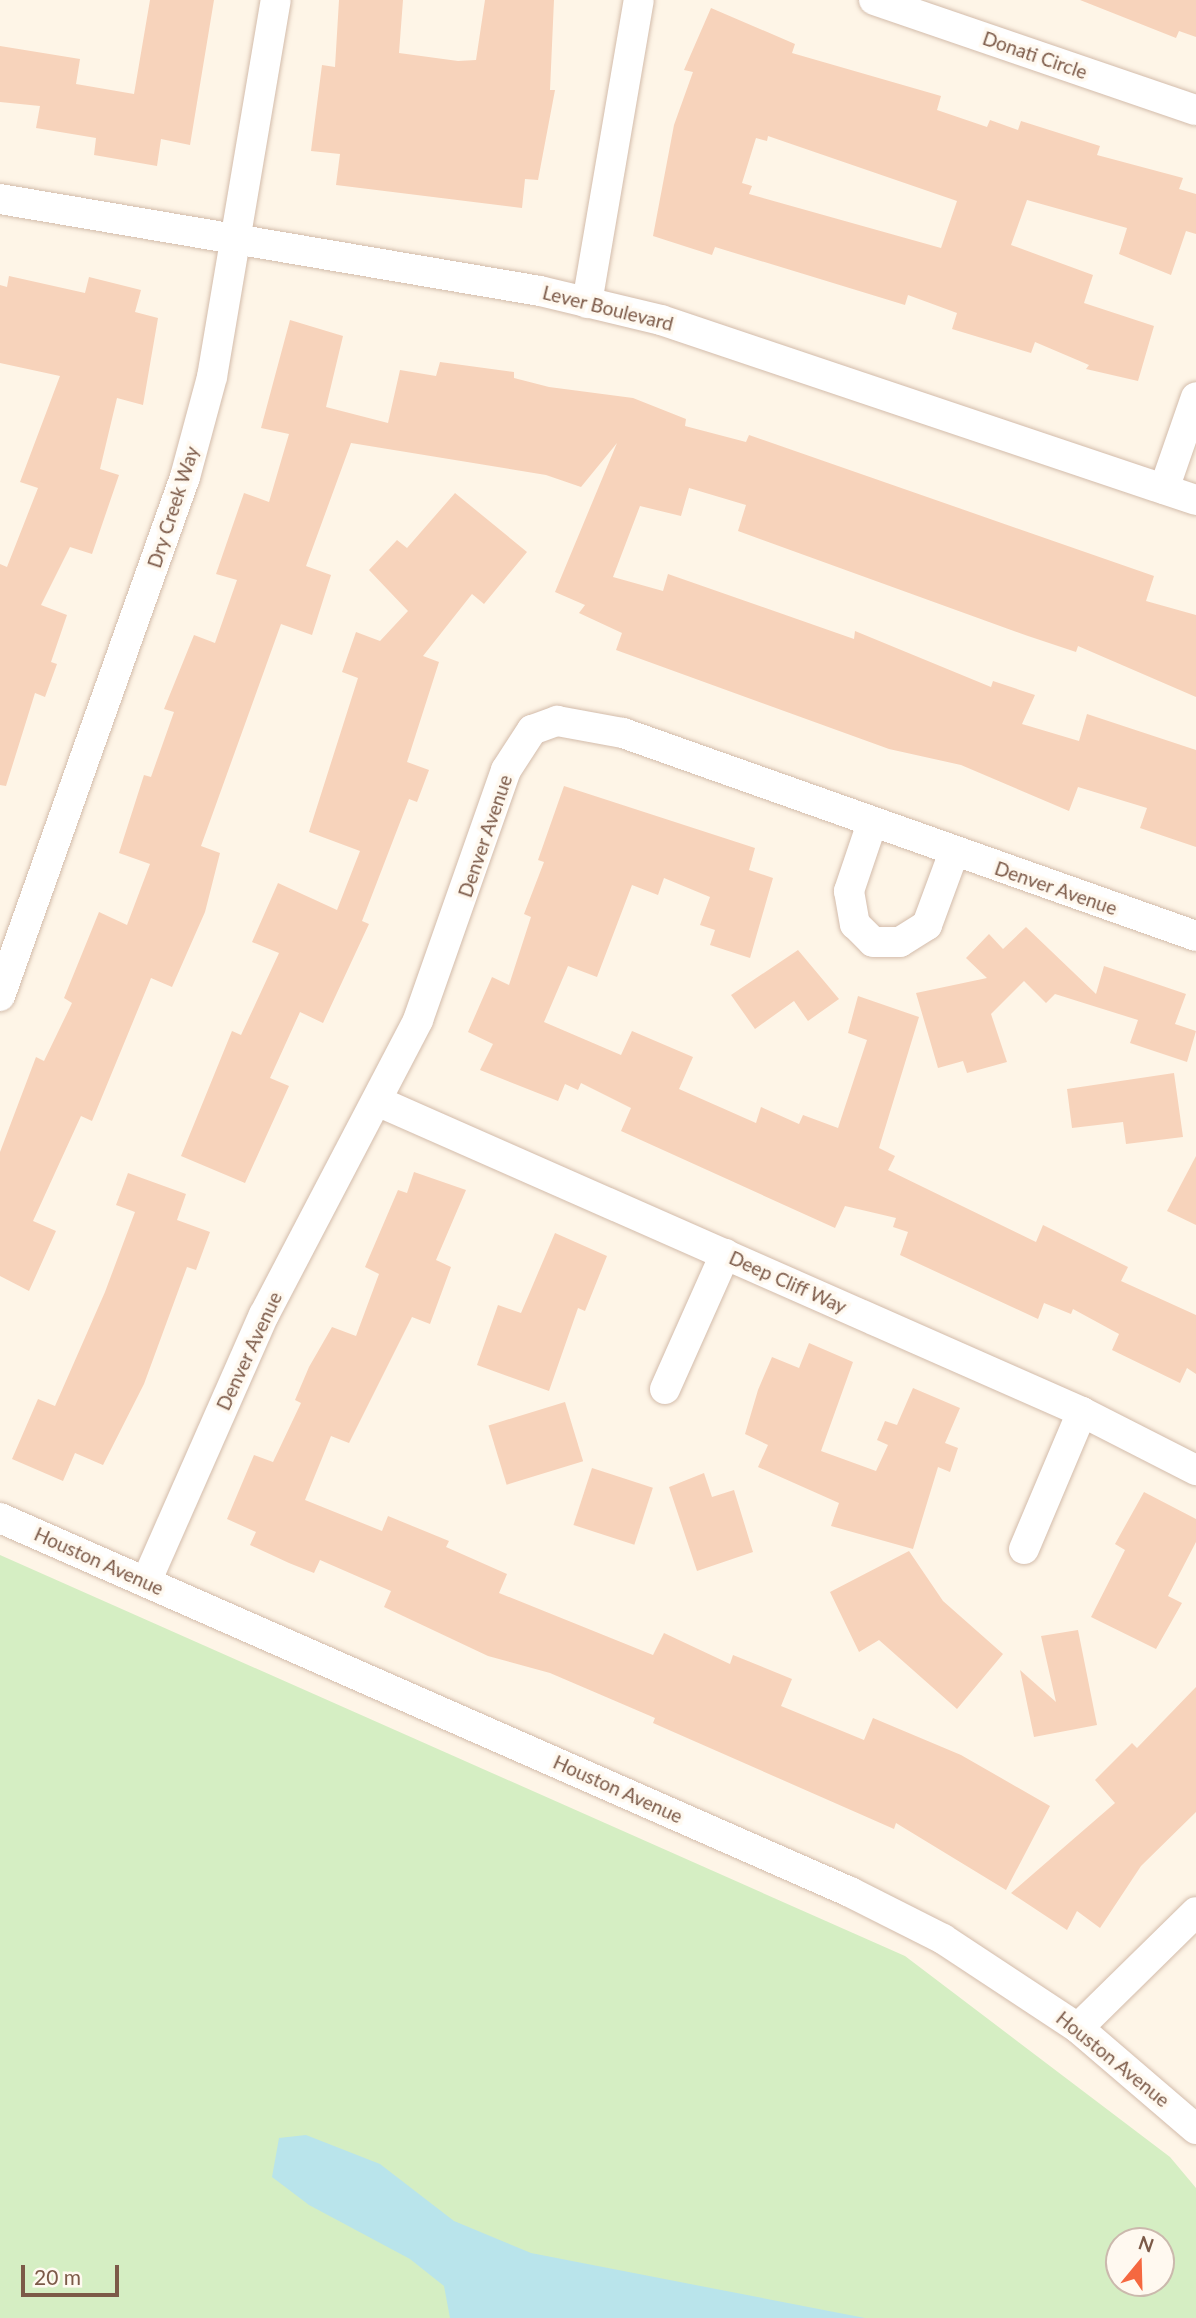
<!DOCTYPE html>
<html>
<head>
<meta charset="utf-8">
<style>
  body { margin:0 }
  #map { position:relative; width:1196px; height:2318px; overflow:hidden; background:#fef5e7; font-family:Lato,sans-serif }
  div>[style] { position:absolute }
  .green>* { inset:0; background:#d5eec3 }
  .water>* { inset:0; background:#b9e4eb }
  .building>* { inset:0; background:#f7d3bb; transform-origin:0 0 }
  .roads { filter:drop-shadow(0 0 2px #d3bcab) drop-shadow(0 0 2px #d3bcab) }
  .street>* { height:30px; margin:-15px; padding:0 15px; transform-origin:15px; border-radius:15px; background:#fff }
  span { translate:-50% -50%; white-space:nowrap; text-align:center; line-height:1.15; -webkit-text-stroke:7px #fff9f0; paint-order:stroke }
  .street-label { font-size:19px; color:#7c5a48 }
  .north { position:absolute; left:1105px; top:2227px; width:70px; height:70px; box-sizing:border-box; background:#fff9f0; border:2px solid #cbb9ad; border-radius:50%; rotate:19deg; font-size:19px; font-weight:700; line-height:28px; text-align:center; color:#7c5a48 }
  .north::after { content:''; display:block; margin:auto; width:24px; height:32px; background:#f56840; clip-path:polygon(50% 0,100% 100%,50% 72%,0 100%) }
  .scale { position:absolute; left:21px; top:2265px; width:98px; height:32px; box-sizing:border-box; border:4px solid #7c5a48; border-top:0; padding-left:9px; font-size:21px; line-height:24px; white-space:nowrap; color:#7c5a48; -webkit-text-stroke:5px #fff9f0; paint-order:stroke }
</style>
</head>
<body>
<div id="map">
  <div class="green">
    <div style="clip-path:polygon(evenodd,0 1555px,905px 1956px,1170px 2157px,1196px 2188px,1196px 2318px,0 2318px,0 1555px,1119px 2241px,1161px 2241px,1161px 2283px,1119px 2283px,1119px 2241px)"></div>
  </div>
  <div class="water">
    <div style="clip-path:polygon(306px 2135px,380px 2164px,454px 2221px,531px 2253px,865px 2318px,450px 2318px,444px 2286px,410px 2259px,309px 2205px,272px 2177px,279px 2138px)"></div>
  </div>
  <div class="building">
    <div style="clip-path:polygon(150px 0,214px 0,190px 145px,161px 139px,157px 166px,94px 155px,96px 138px,36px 128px,40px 106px,0 102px,0 46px,80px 59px,76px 84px,134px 94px)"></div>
    <div style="clip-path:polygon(339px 0,403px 0,399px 53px,458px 61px,476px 60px,485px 0,554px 0,550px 90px,555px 90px,538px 180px,525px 179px,522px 208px,336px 185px,340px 154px,311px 151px,322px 65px,335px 67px)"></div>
    <div style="clip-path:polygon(1080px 0,1196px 0,1196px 37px,1179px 31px,1176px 38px)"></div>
    <div style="clip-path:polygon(evenodd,711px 8px,795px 44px,792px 53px,941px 96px,937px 110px,987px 127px,990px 120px,1018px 130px,1021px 121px,1100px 146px,1097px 155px,1183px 178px,1179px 189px,1196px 194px,1196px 234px,1186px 231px,1171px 275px,1119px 254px,1127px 228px,1027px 200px,1011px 245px,1093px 275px,1084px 303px,1154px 326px,1138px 381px,1086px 369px,1089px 365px,1035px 342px,1031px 353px,952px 329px,957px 313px,908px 295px,905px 305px,715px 247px,712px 255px,653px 236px,674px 125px,693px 72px,684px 70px,711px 8px,768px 136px,957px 201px,941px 248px,749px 194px,752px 186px,742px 183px,756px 138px,767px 141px,768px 136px)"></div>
    <div style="clip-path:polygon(9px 276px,85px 293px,89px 277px,141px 290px,135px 312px,158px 318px,143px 405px,117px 398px,100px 469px,119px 475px,92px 554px,70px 547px,41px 605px,67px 615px,51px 662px,57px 664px,45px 697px,35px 693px,6px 786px,0 785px,0 564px,7px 567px,38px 488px,20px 482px,60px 376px,0 363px,0 285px,7px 287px)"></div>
    <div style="clip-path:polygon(290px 320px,343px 336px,326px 407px,388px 423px,400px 370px,436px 376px,440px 362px,514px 372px,514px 378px,549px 387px,633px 398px,686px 419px,685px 426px,746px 442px,749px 435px,1154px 576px,1146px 601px,1196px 615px,1196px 697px,1078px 646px,1076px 652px,1028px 636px,738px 531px,746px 505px,689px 488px,681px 516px,640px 506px,613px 577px,663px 591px,668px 574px,854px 639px,855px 631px,991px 687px,993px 681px,1035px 695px,1022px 724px,1079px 741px,1087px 714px,1196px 750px,1196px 847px,1140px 828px,1147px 808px,1078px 787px,1069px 811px,961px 765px,889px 749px,616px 650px,622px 633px,579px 613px,585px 605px,555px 592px,617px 443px,581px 487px,546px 475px,351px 443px,306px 566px,331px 575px,312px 635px,281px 624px,201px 846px,220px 853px,205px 912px,172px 987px,151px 978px,92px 1121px,81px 1116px,33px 1221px,56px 1231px,29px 1291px,0 1276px,0 1152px,36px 1057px,44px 1061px,72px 1003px,64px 998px,99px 912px,127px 925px,150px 864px,119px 853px,144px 775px,151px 777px,174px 712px,164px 709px,194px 635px,215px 643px,237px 580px,216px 574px,244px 493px,269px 502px,289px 434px,261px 428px)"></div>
    <div style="clip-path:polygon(455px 493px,527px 552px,484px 604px,472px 594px,423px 656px,439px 662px,407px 762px,429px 770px,417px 802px,409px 799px,362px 921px,369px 924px,323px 1023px,300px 1012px,270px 1078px,289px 1086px,245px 1183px,181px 1156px,232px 1031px,241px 1035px,279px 953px,252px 942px,278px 883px,337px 910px,360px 851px,309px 832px,358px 678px,342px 672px,356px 632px,380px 641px,408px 611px,369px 570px,397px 540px,407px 548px)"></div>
    <div style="clip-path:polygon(564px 786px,755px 848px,749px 870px,773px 878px,750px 958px,710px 945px,715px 930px,700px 925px,710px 897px,664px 878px,658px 895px,632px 885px,597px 977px,568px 966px,544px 1022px,621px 1055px,632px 1031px,693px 1057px,679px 1089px,756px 1123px,761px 1107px,799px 1124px,803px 1115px,838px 1128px,867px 1040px,848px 1033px,858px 996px,919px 1017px,879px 1148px,895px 1156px,888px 1170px,1036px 1242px,1043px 1225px,1128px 1267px,1121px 1281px,1196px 1315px,1196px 1374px,1187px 1368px,1180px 1383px,1112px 1350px,1119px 1334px,1073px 1309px,1071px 1314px,1044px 1303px,1038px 1319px,900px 1255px,908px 1232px,893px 1227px,896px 1218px,845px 1206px,835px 1228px,621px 1131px,631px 1108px,581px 1083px,578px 1090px,565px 1084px,558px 1101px,480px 1070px,493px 1044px,468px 1032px,492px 977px,509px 985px,531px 917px,524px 914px,544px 862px,538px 860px)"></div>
    <div style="clip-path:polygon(1026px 927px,1096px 994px,1104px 966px,1186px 994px,1175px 1024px,1196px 1031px,1187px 1062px,1130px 1043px,1138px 1020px,1055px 994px,1046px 1003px,1024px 981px,991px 1014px,1007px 1062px,967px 1073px,963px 1061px,938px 1068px,916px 993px,987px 978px,966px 958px,989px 934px,1003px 949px)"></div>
    <div style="clip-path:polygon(798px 950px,839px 999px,808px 1021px,794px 1001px,755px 1029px,731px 995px)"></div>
    <div style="clip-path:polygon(1174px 1073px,1183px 1137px,1126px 1144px,1123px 1122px,1072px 1128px,1067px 1089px)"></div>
    <div style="clip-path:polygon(1196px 1156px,1196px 1225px,1167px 1211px)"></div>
    <div style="clip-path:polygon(414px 1172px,466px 1190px,436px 1260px,451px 1267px,430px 1324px,412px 1317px,349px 1443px,331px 1436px,305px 1500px,382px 1531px,388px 1516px,449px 1541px,446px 1547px,507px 1574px,499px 1593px,653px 1655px,664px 1633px,730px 1664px,733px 1655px,792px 1679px,781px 1706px,864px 1740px,873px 1718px,961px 1755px,1050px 1806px,1006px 1890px,896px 1823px,894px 1829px,653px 1723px,655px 1718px,550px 1673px,488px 1656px,384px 1607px,391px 1591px,320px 1560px,314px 1573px,289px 1563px,250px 1545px,256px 1532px,227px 1519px,254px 1455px,273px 1462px,301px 1403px,295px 1400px,309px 1367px,332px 1327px,356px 1336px,379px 1274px,365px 1267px,398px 1190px,407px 1193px)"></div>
    <div style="clip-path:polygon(128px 1173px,186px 1194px,177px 1220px,210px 1232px,196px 1270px,187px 1267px,144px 1384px,103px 1465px,75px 1453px,63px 1481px,12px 1459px,38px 1399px,55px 1406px,105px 1292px,135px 1212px,116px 1205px)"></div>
    <div style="clip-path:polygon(555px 1233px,607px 1256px,585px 1311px,578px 1308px,549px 1391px,477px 1365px,498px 1305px,521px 1313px)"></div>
    <div style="clip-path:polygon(809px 1343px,853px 1362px,821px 1451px,876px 1471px,888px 1445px,877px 1440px,885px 1421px,897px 1425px,913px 1388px,960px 1408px,945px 1443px,958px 1448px,950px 1472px,938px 1467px,913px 1549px,831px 1526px,839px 1503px,758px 1467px,768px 1445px,745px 1434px,758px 1390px,772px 1357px,799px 1368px)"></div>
    <div style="left:565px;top:1402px;width:62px;height:80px;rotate:73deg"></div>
    <div style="left:592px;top:1468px;width:64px;height:60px;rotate:18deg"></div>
    <div style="clip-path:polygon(704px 1473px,712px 1497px,734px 1490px,753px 1552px,697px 1571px,669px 1487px)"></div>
    <div style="clip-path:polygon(1144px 1492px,1196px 1519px,1196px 1542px,1168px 1596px,1182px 1603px,1156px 1649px,1091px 1617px,1125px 1550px,1115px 1544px)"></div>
    <div style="clip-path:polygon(909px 1551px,943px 1601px,1003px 1654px,957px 1709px,879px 1640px,859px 1652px,830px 1592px)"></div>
    <div style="clip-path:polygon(1078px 1630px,1097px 1725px,1034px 1737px,1020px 1670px,1056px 1702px,1041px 1636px)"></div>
    <div style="clip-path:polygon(1196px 1687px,1196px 1812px,1141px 1866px,1100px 1928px,1077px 1911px,1067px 1930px,1011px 1893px,1115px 1803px,1095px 1780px,1132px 1743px,1137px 1748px)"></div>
  </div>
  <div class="roads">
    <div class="street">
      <div style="left:874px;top:0;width:340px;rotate:18.9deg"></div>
      <div style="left:0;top:199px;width:548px;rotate:9.67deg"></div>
      <div style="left:540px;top:291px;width:124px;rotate:13.5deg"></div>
      <div style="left:661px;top:320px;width:564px;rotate:18.6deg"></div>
      <div style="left:587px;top:303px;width:307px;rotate:-80.3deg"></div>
      <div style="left:1164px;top:489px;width:97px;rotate:-70.8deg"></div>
      <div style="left:872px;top:823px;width:72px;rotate:108.7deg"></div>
      <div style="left:849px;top:891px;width:34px;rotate:80deg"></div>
      <div style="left:855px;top:924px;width:25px;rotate:45deg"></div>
      <div style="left:873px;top:942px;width:27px"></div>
      <div style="left:900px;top:942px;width:32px;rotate:-32deg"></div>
      <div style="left:927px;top:925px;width:78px;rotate:-69.7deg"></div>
      <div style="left:0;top:996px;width:551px;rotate:-70.38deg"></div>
      <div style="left:185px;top:477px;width:104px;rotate:-74.9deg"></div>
      <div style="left:212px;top:377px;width:382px;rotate:-80.4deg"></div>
      <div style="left:377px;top:1101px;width:771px;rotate:23.8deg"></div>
      <div style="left:1082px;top:1412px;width:128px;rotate:27deg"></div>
      <div style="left:665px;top:1389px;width:148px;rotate:-66deg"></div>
      <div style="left:0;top:1518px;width:929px;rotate:23.75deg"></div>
      <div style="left:850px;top:1892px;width:104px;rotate:26.8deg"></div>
      <div style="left:943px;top:1939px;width:162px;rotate:33.4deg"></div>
      <div style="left:1078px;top:2028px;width:155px;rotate:40.6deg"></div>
      <div style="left:1024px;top:1549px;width:149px;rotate:-67.1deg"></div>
      <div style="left:146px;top:1582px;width:292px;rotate:-66.2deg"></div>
      <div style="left:264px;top:1315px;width:333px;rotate:-62.4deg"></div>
      <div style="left:418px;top:1020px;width:265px;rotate:-70.6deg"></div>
      <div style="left:506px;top:770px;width:48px;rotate:-57deg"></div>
      <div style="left:532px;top:730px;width:27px;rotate:-20deg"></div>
      <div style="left:557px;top:721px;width:67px;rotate:10.3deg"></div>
      <div style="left:623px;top:733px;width:608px;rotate:19.51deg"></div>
      <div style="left:1078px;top:2028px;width:165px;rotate:-44.5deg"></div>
    </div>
  </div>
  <div class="street-label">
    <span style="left:1035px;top:55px;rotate:19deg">Donati Circle</span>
    <span style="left:608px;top:308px;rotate:14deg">Lever Boulevard</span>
    <span style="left:173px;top:507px;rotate:-72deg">Dry Creek Way</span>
    <span style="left:485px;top:836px;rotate:-71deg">Denver Avenue</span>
    <span style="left:1056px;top:888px;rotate:19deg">Denver Avenue</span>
    <span style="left:788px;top:1282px;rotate:24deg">Deep Cliff Way</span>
    <span style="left:249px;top:1351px;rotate:-65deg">Denver Avenue</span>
    <span style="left:99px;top:1561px;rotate:24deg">Houston Avenue</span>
    <span style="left:618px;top:1789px;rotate:24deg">Houston Avenue</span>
    <span style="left:1113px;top:2059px;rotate:39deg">Houston Avenue</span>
  </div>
  <div class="north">N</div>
  <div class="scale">20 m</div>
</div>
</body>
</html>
